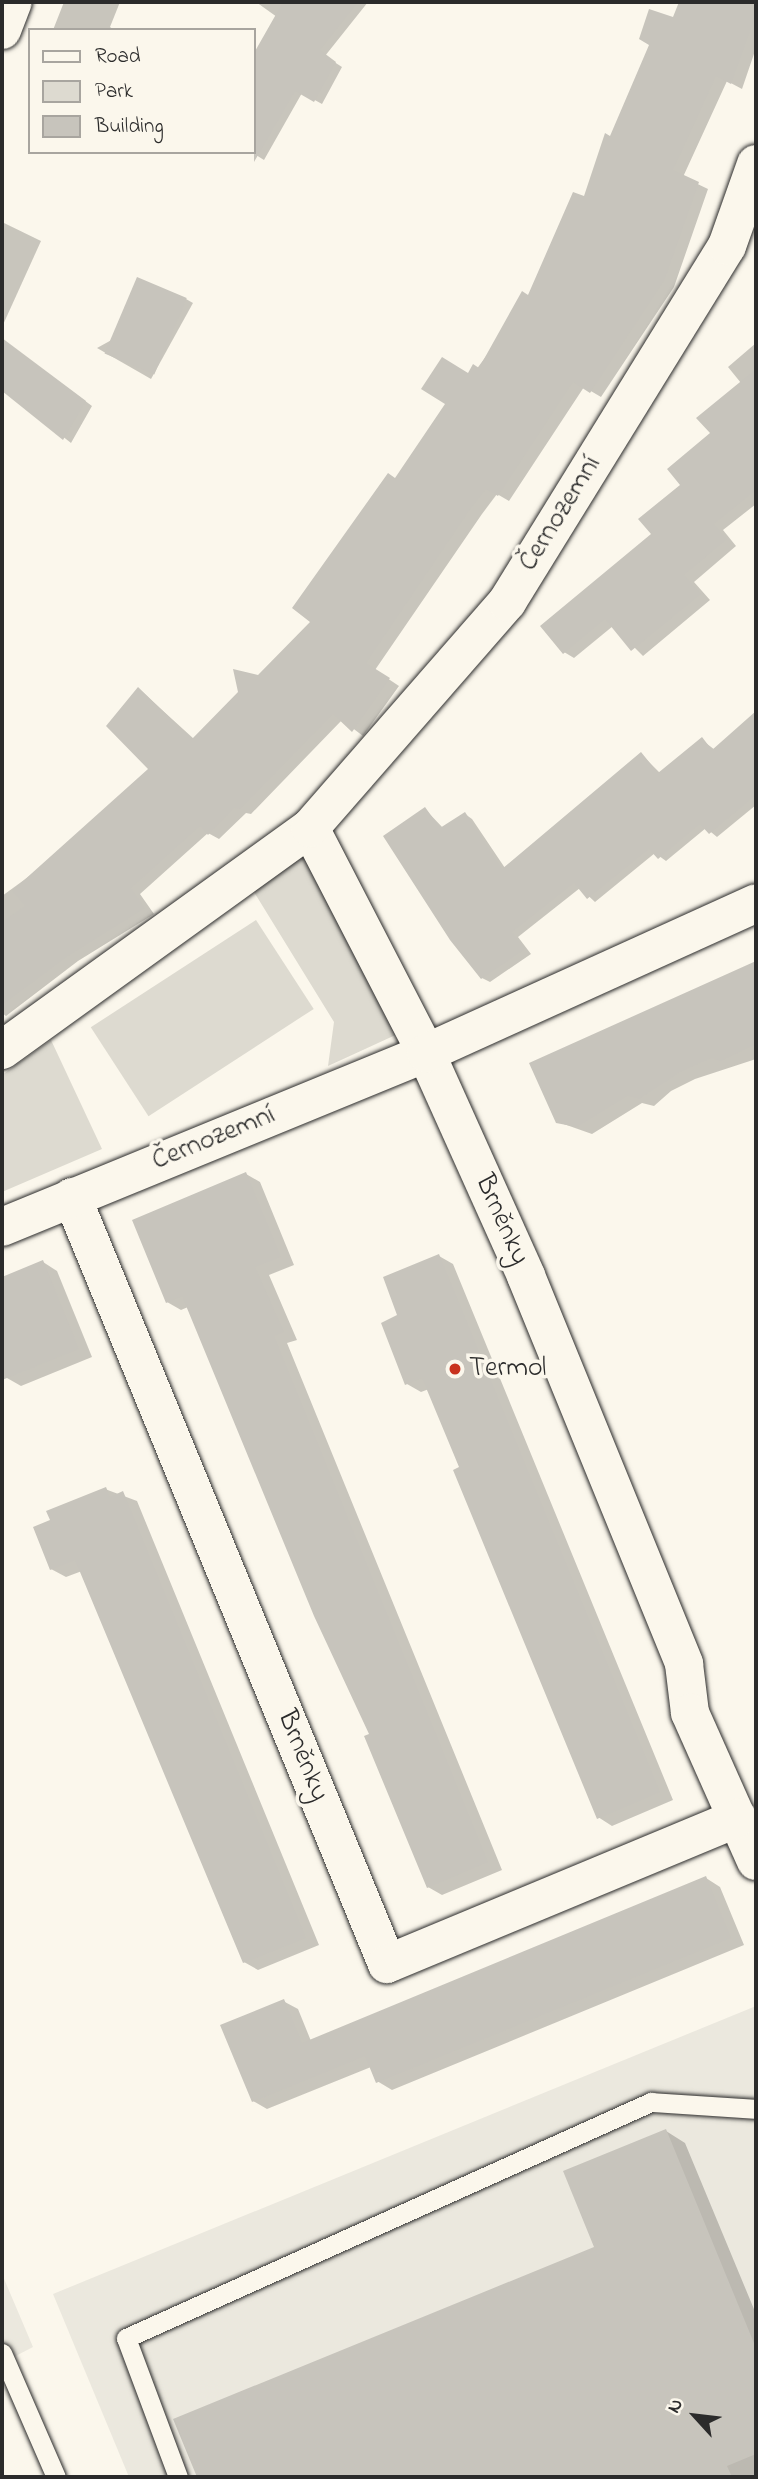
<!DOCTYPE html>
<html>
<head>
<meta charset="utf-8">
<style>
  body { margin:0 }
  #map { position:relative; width:758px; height:2479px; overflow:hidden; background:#fbf7ec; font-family:"Indie Flower",sans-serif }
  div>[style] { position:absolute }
  .built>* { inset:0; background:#ebe8de }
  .green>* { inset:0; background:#dddad0; transform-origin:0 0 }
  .shadow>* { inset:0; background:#0003 }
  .building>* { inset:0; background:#c7c4bc; transform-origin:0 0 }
  .roads { filter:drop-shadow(0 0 2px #2b2b2b) drop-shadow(0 0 2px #2b2b2b) }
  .service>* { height:19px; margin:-9.5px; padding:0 9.5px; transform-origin:9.5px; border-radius:9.5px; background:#fbf7ec }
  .minor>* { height:38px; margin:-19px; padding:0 19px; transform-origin:19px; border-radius:19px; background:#fbf7ec }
  .dots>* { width:19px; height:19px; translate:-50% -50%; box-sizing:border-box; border:4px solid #fbf7ec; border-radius:50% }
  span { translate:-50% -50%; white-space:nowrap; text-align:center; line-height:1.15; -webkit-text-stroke:7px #fbf7ec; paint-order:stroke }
  .street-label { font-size:28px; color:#2b2b2b }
  .poi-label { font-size:28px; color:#2b2b2b }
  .left { translate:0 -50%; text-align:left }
  .frame { position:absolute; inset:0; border:4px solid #2b2b2b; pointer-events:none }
  .legend { position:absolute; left:28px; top:28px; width:228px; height:126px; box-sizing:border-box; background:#fbf7ec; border:2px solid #a8a59f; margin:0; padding:9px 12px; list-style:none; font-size:21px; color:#2b2b2b }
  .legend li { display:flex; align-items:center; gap:14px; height:35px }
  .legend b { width:35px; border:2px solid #a8a59f }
  .north { position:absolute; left:660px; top:2381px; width:70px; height:70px; -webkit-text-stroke:5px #fbf7ec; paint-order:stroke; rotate:297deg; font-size:19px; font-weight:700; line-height:28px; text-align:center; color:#2b2b2b }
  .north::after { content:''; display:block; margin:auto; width:24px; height:32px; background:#2b2b2b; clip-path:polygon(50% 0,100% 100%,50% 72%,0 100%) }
</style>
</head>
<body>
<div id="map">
  <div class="built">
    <div style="clip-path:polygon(756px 2006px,756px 2477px,129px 2477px,53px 2294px)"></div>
    <div style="clip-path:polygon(2px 2274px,33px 2347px,2px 2363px)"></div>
  </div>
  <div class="green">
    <div style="clip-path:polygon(302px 856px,413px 1027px,328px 1066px,334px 1022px,251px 887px)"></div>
    <div style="left:256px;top:920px;width:106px;height:197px;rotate:57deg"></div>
    <div style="clip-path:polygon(51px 1040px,102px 1149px,2px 1192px,2px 1075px)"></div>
  </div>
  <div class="shadow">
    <div style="clip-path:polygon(64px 2px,120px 2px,110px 27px,114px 30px,53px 30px)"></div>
    <div style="clip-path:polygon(256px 2px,368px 2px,325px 56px,342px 67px,322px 104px,302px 93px,264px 160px,251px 152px,254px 56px,277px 17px)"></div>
    <div style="clip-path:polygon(681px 2px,756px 2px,756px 48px,742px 89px,727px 81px,683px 177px,708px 189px,674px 287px,601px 397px,584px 387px,509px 501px,497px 494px,482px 514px,375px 670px,399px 686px,363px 736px,342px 720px,251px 814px,246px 813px,219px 839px,208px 833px,140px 894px,154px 914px,78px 961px,6px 1016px,2px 1013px,2px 896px,35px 872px,150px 769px,139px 689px,194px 739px,313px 622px,396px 480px,529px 297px,585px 198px)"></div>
    <div style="clip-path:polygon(2px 222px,41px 241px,2px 327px)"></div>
    <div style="clip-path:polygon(186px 299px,193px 303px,151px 379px,97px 348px)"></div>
    <div style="clip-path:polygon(2px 339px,92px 406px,71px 443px,4px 390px,2px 393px)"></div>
    <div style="clip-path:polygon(756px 343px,756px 476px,751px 480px,756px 486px,756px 504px,723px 530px,736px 546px,694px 582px,710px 600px,643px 656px,613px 626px,574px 658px,564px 652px,653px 535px,741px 383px,728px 367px)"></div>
    <div style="clip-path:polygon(753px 716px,756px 805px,717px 837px,706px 828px,666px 861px,655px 853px,595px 902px,580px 888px,518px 937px,531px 954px,490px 982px,482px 978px,425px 809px,443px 828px,465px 814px,472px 819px,505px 868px,641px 754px,660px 773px,702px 740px,715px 750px)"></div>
    <div style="clip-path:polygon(756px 962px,756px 1059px,695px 1079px,671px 1091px,654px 1106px,642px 1103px,592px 1134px,558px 1122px,531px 1064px)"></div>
    <div style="clip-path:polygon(246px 1174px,260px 1182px,294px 1265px,269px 1275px,297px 1340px,287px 1343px,502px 1870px,442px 1895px,428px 1887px,371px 1735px,188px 1307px,181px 1310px,167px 1302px)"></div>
    <div style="clip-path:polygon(439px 1256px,453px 1264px,673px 1800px,612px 1826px,598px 1817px,429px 1389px,421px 1392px,407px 1384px,399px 1316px)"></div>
    <div style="clip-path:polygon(43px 1262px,57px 1271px,92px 1357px,21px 1386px,7px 1378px,2px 1361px,2px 1279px)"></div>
    <div style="clip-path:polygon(105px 1489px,137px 1501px,319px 1945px,258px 1970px,244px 1962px,82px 1571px,66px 1577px,51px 1569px)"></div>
    <div style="clip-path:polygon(706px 1878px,720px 1887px,744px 1945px,392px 2090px,377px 2081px,371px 2067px,267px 2109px,253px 2101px,283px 2001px,298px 2009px,311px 2041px)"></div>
    <div style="clip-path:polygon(666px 2131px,685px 2143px,756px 2314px,756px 2477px,198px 2477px,175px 2420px,596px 2248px)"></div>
  </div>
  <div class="building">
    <div style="clip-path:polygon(283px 2px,358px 2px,320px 50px,336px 62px,314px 102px,295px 91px,254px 162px,254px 53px)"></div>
    <div style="clip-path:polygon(679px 2px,756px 2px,756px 14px,731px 84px,716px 76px,673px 170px,699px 182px,664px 281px,590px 393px,573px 382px,498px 496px,486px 489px,471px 508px,366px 663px,390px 678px,352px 732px,333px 714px,240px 809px,234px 808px,208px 835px,200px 826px,131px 888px,145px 908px,68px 956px,2px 1005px,2px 922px,25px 906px,12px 891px,148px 769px,106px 726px,138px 687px,192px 739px,238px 692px,233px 669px,258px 675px,310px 622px,292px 608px,388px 473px,395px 478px,445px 404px,421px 389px,442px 357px,468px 373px,473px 364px,479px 368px,522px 291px,528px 295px,573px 192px,584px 196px,605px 133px,610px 136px,649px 45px,639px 39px,649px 9px,673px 17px)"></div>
    <div style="left:137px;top:277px;width:54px;height:83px;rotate:23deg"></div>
    <div style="clip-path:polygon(2px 338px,86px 401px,63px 440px,2px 391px)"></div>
    <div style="clip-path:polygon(756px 369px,756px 490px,714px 524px,727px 539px,684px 575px,701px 594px,631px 651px,605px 619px,563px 654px,540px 626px,651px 534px,638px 519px,680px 485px,667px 469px,710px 433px,696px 418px)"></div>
    <div style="clip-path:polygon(756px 711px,756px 795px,709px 834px,700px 824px,658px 859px,649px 849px,587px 899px,574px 883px,512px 932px,525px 949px,481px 979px,450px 940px,383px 836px,425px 807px,440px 828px,465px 812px,502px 869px,641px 752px,658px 773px,702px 737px,712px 750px)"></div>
    <div style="clip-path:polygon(756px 961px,756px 1044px,721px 1061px,711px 1058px,680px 1072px,639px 1099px,627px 1096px,577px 1127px,556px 1123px,529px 1063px)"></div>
    <div style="clip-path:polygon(246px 1172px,281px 1257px,255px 1267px,284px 1332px,274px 1336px,488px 1862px,427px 1888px,364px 1736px,369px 1734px,314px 1616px,182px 1296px,166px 1303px,132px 1220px)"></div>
    <div style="clip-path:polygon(439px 1254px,660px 1792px,597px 1819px,453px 1470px,459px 1467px,422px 1378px,405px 1385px,381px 1323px,397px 1315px,383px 1277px)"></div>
    <div style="clip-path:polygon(43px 1260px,79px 1349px,2px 1380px,2px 1277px)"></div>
    <div style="clip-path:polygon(106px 1487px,110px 1497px,123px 1491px,306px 1938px,243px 1963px,75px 1560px,50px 1570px,33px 1527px,50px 1520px,46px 1511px)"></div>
    <div style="clip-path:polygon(706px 1876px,731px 1938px,376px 2083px,365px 2056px,252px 2102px,220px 2025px,284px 1999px,302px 2043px)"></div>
    <div style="clip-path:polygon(666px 2129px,756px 2348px,756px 2454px,727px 2466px,732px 2477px,197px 2477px,173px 2419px,594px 2247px,563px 2171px)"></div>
  </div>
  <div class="roads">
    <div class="service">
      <div style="left:2px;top:2353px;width:135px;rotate:66.5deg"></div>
      <div style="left:178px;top:2477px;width:148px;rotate:-110.5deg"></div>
      <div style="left:126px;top:2338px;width:576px;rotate:-24.21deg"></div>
      <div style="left:651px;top:2102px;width:105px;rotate:3.8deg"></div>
    </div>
    <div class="minor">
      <div style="left:2px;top:30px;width:30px;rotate:-69deg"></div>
      <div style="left:310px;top:828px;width:253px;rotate:62.7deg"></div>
      <div style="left:426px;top:1053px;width:244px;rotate:65.8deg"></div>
      <div style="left:526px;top:1276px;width:419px;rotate:67.8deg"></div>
      <div style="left:684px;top:1664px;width:49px;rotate:83deg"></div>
      <div style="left:690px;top:1713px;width:162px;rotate:66deg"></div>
      <div style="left:2px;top:1050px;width:380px;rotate:-35.8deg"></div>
      <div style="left:310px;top:828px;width:300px;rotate:-48.9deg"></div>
      <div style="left:507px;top:602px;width:418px;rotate:-58.3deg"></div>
      <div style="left:727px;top:246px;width:87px;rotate:-70.5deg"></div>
      <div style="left:72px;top:1197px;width:829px;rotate:67.67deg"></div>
      <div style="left:387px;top:1964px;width:380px;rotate:-22.6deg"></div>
      <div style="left:2px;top:1227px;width:458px;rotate:-22.3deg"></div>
      <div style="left:426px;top:1053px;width:362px;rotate:-24.4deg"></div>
    </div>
  </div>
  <div class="dots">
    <div style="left:455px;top:1369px;background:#c8321e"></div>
  </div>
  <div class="street-label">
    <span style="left:561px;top:514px;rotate:-58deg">Černozemní</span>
    <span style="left:214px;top:1139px;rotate:-22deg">Černozemní</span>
    <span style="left:501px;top:1220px;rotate:66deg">Brněnky</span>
    <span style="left:302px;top:1756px;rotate:68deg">Brněnky</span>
  </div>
  <div class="poi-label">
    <span class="left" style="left:469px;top:1369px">Termol</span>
  </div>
  <div class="frame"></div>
  <ul class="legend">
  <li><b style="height:9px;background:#fbf7ec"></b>Road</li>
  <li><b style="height:19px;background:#dddad0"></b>Park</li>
  <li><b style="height:19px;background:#c7c4bc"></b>Building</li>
  </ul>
  <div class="north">N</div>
</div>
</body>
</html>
